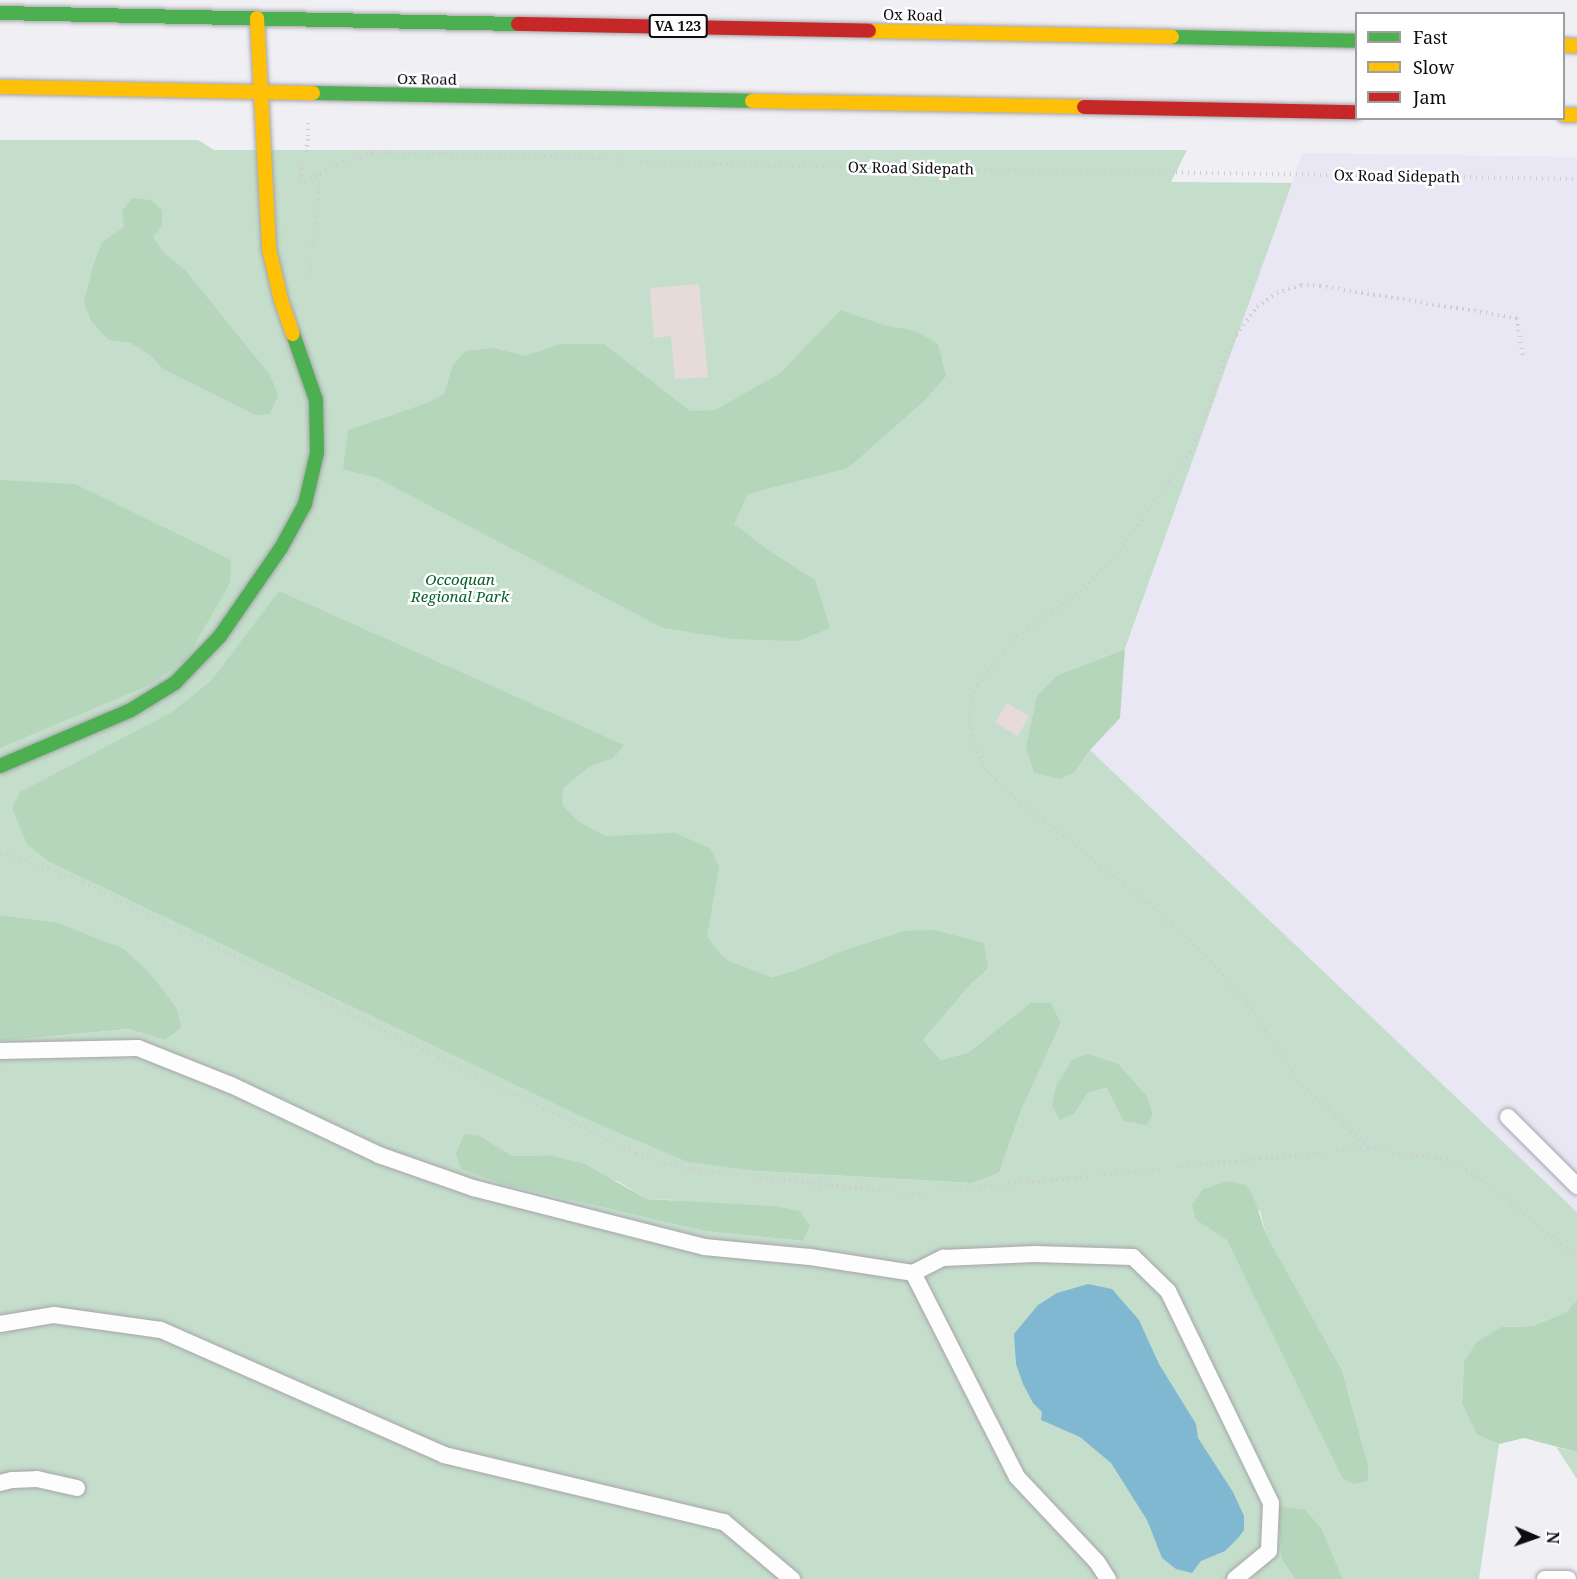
<!DOCTYPE html>
<html>
<head>
<meta charset="utf-8">
<style>
  body { margin:0 }
  #map { position:relative; width:1577px; height:1579px; overflow:hidden; background:#efeff4; font-family:"Noto Serif",serif }
  div>[style] { position:absolute }
  .commercial>* { inset:0; background:#eae7f5 }
  .green>* { inset:0; background:#c5decb }
  .forest>* { inset:0; background:#b6d6bc }
  .water>* { inset:0; background:#80b8d2 }
  .building>* { inset:0; background:#e6dbd9; transform-origin:0 0 }
  .path>* { height:4px; margin-top:-2px; transform-origin:0; background:repeating-linear-gradient(90deg,#ceced0 0 1.5px,transparent 0 6px) }
  .roads { filter:drop-shadow(0 0 2px #a5a5aa) drop-shadow(0 0 2px #a5a5aa) }
  .lane>* { height:16px; margin:-8px; padding:0 8px; transform-origin:8px; border-radius:8px; background:#fdfdfd }
  .fast>* { height:14px; margin:-7px; padding:0 7px; transform-origin:7px; border-radius:7px; background:#4caf50 }
  .slow>* { height:14px; margin:-7px; padding:0 7px; transform-origin:7px; border-radius:7px; background:#ffc107 }
  .jam>* { height:14px; margin:-7px; padding:0 7px; transform-origin:7px; border-radius:7px; background:#c62828 }
  span { translate:-50% -50%; white-space:nowrap; text-align:center; line-height:1.15; -webkit-text-stroke:5px #fff; paint-order:stroke }
  .shield-label span { padding:2px 4px; background:#fff; border:2px solid; border-radius:4px; -webkit-text-stroke-width:0 }
  .shield-label { font-size:14px; color:#0d0d10; font-weight:700 }
  .street-label { font-size:15px; color:#0d0d10 }
  .park-label { font-size:15px; color:#066225; font-style:italic }
  .legend { position:absolute; left:1355px; top:12px; width:210px; height:108px; box-sizing:border-box; background:#fff; border:2px solid #9e9e9f; margin:0; padding:8px 10px; list-style:none; font-size:18px; color:#0d0d10 }
  .legend li { display:flex; align-items:center; gap:12px; height:30px }
  .legend b { width:30px; border:2px solid #9e9e9f }
  .north { position:absolute; left:1505px; top:1507px; width:60px; height:60px; -webkit-text-stroke:4px #fff; paint-order:stroke; rotate:92deg; font-size:16px; font-weight:700; line-height:24px; text-align:center; color:#0d0d10 }
  .north::after { content:''; display:block; margin:auto; width:21px; height:27px; background:#0d0d10; clip-path:polygon(50% 0,100% 100%,50% 72%,0 100%) }
</style>
</head>
<body>
<div id="map">
  <div class="commercial">
    <div style="clip-path:polygon(1302px 153px,1577px 157px,1577px 1212px,1090px 750px)"></div>
  </div>
  <div class="green">
    <div style="clip-path:polygon(evenodd,0 140px,198px 140px,214px 150px,1187px 150px,1171px 182px,1292px 183px,1125px 649px,1058px 675px,1075px 772px,1090px 750px,1577px 1212px,1577px 1300px,1565px 1313px,1532px 1326px,1501px 1327px,1464px 1361px,1462px 1404px,1477px 1435px,1499px 1444px,1479px 1579px,1343px 1579px,1322px 1529px,1282px 1560px,1295px 1579px,0 1579px,0 1041px,130px 1029px,165px 1040px,182px 1028px,177px 1008px,151px 974px,56px 922px,0 915px,0 140px,903px 931px,988px 969px,970px 985px,923px 1040px,941px 1060px,969px 1052px,1030px 1003px,1061px 1023px,1021px 1111px,999px 1173px,970px 1183px,757px 1171px,752px 970px,771px 977px,797px 970px,844px 950px,903px 931px,0 140px,1119px 1064px,1147px 1096px,1153px 1114px,1123px 1121px,1108px 1088px,1088px 1093px,1075px 1113px,1059px 1119px,1119px 1064px,0 140px,480px 1136px,513px 1156px,548px 1155px,619px 1182px,647px 1199px,673px 1200px,803px 1241px,704px 1231px,506px 1185px,480px 1136px,0 140px,1260px 1211px,1266px 1234px,1342px 1370px,1368px 1464px,1368px 1481px,1342px 1478px,1227px 1239px,1196px 1220px,1260px 1211px)"></div>
    <div style="clip-path:polygon(1556px 1447px,1577px 1452px,1577px 1479px)"></div>
  </div>
  <div class="forest">
    <div style="clip-path:polygon(132px 198px,151px 200px,162px 210px,162px 225px,153px 237px,163px 252px,186px 271px,270px 375px,278px 395px,270px 414px,256px 415px,163px 369px,151px 356px,131px 343px,109px 340px,91px 321px,84px 302px,93px 266px,102px 242px,124px 227px,122px 211px)"></div>
    <div style="clip-path:polygon(841px 310px,883px 325px,915px 331px,938px 344px,946px 376px,925px 400px,848px 468px,748px 494px,734px 524px,768px 550px,815px 580px,830px 628px,798px 641px,733px 639px,663px 628px,377px 478px,343px 469px,348px 430px,427px 403px,444px 394px,453px 365px,466px 351px,494px 348px,525px 356px,561px 344px,604px 344px,690px 411px,715px 410px,779px 374px)"></div>
    <div style="clip-path:polygon(0 480px,75px 484px,231px 560px,230px 583px,187px 658px,152px 684px,0 748px)"></div>
    <div style="clip-path:polygon(279px 591px,624px 745px,613px 758px,589px 767px,563px 788px,562px 805px,578px 821px,605px 836px,675px 833px,710px 848px,719px 867px,707px 936px,720px 954px,729px 961px,771px 977px,797px 970px,844px 950px,903px 931px,934px 930px,984px 943px,988px 969px,970px 985px,923px 1040px,941px 1060px,969px 1052px,1030px 1003px,1051px 1003px,1061px 1023px,1021px 1111px,999px 1173px,971px 1183px,757px 1171px,688px 1162px,589px 1120px,48px 861px,27px 844px,12px 808px,20px 792px,172px 712px,211px 681px)"></div>
    <div style="clip-path:polygon(1125px 649px,1120px 718px,1090px 750px,1075px 772px,1060px 779px,1034px 773px,1026px 747px,1037px 696px,1058px 675px)"></div>
    <div style="clip-path:polygon(0 915px,56px 922px,124px 949px,151px 974px,177px 1008px,182px 1028px,165px 1040px,129px 1029px,0 1041px)"></div>
    <div style="clip-path:polygon(1088px 1054px,1119px 1064px,1147px 1096px,1153px 1114px,1147px 1125px,1123px 1121px,1107px 1088px,1088px 1093px,1075px 1113px,1060px 1120px,1052px 1106px,1056px 1086px,1073px 1059px)"></div>
    <div style="clip-path:polygon(464px 1134px,480px 1136px,513px 1156px,548px 1155px,585px 1164px,647px 1199px,775px 1206px,800px 1211px,810px 1226px,803px 1241px,704px 1231px,506px 1185px,461px 1169px,456px 1154px)"></div>
    <div style="clip-path:polygon(1229px 1181px,1246px 1185px,1254px 1198px,1266px 1234px,1342px 1370px,1368px 1464px,1368px 1481px,1353px 1484px,1342px 1478px,1227px 1240px,1196px 1220px,1192px 1205px,1203px 1189px)"></div>
    <div style="clip-path:polygon(1577px 1300px,1577px 1452px,1524px 1438px,1499px 1444px,1477px 1435px,1462px 1404px,1464px 1361px,1477px 1342px,1501px 1327px,1532px 1326px,1565px 1313px)"></div>
    <div style="clip-path:polygon(1278px 1506px,1305px 1510px,1322px 1529px,1343px 1579px,1295px 1579px,1282px 1560px)"></div>
  </div>
  <div class="water">
    <div style="clip-path:polygon(1088px 1284px,1112px 1289px,1139px 1320px,1159px 1364px,1196px 1424px,1198px 1438px,1233px 1492px,1244px 1516px,1244px 1530px,1239px 1537px,1225px 1551px,1201px 1561px,1192px 1573px,1176px 1569px,1162px 1558px,1147px 1520px,1111px 1463px,1080px 1437px,1041px 1420px,1042px 1412px,1033px 1403px,1023px 1384px,1016px 1364px,1014px 1334px,1038px 1305px,1057px 1293px)"></div>
  </div>
  <div class="building">
    <div style="clip-path:polygon(699px 284px,708px 377px,675px 379px,671px 336px,654px 338px,650px 288px)"></div>
    <div style="left:1007px;top:703px;width:26px;height:23px;rotate:31deg"></div>
  </div>
  <div class="path">
    <div style="left:308px;top:123px;width:16px;rotate:90deg"></div>
    <div style="left:308px;top:139px;width:47px;rotate:101.1deg"></div>
    <div style="left:299px;top:185px;width:43px;rotate:-28.9deg"></div>
    <div style="left:337px;top:164px;width:38px;rotate:-17deg"></div>
    <div style="left:373px;top:153px;width:171px;rotate:1deg"></div>
    <div style="left:544px;top:156px;width:170px;rotate:3deg"></div>
    <div style="left:714px;top:165px;width:863px;rotate:0.93deg"></div>
    <div style="left:309px;top:277px;width:104px;rotate:-83.9deg"></div>
    <div style="left:0;top:853px;width:14px;rotate:12deg"></div>
    <div style="left:14px;top:856px;width:74px;rotate:20.6deg"></div>
    <div style="left:83px;top:882px;width:506px;rotate:26.16deg"></div>
    <div style="left:537px;top:1105px;width:110px;rotate:25.9deg"></div>
    <div style="left:636px;top:1153px;width:30px;rotate:20deg"></div>
    <div style="left:664px;top:1163px;width:37px;rotate:13deg"></div>
    <div style="left:700px;top:1171px;width:214px;rotate:6.2deg"></div>
    <div style="left:913px;top:1194px;width:458px;rotate:-5.8deg"></div>
    <div style="left:1369px;top:1148px;width:82px;rotate:9.1deg"></div>
    <div style="left:1450px;top:1161px;width:31px;rotate:29deg"></div>
    <div style="left:1477px;top:1176px;width:129px;rotate:39deg"></div>
    <div style="left:1369px;top:1148px;width:97px;rotate:-136.3deg"></div>
    <div style="left:1299px;top:1081px;width:94px;rotate:-123.7deg"></div>
    <div style="left:1247px;top:1003px;width:60px;rotate:-130.3deg"></div>
    <div style="left:1208px;top:957px;width:81px;rotate:-138deg"></div>
    <div style="left:1148px;top:903px;width:184px;rotate:-141.6deg"></div>
    <div style="left:1004px;top:789px;width:27px;rotate:-132deg"></div>
    <div style="left:986px;top:769px;width:30px;rotate:-117deg"></div>
    <div style="left:972px;top:742px;width:21px;rotate:-98deg"></div>
    <div style="left:969px;top:721px;width:17px;rotate:-87deg"></div>
    <div style="left:970px;top:704px;width:20px;rotate:-70deg"></div>
    <div style="left:977px;top:685px;width:63px;rotate:-50.8deg"></div>
    <div style="left:1017px;top:636px;width:77px;rotate:-34.9deg"></div>
    <div style="left:1080px;top:592px;width:52px;rotate:-45.8deg"></div>
    <div style="left:1116px;top:555px;width:127px;rotate:-54.3deg"></div>
    <div style="left:1190px;top:452px;width:30px;rotate:-64deg"></div>
    <div style="left:1203px;top:425px;width:70px;rotate:-72.6deg"></div>
    <div style="left:1224px;top:358px;width:26px;rotate:-62deg"></div>
    <div style="left:1236px;top:335px;width:35px;rotate:-53deg"></div>
    <div style="left:1257px;top:307px;width:24px;rotate:-35deg"></div>
    <div style="left:1277px;top:293px;width:25px;rotate:-18deg"></div>
    <div style="left:1301px;top:285px;width:19px;rotate:3deg"></div>
    <div style="left:1320px;top:286px;width:200px;rotate:9.2deg"></div>
    <div style="left:1517px;top:318px;width:41px;rotate:81.7deg"></div>
  </div>
  <div class="roads">
    <div class="lane">
      <div style="left:0;top:1051px;width:138px;rotate:-1.2deg"></div>
      <div style="left:138px;top:1048px;width:100px;rotate:21.7deg"></div>
      <div style="left:231px;top:1085px;width:164px;rotate:25.3deg"></div>
      <div style="left:379px;top:1155px;width:100px;rotate:19.3deg"></div>
      <div style="left:473px;top:1188px;width:238px;rotate:14.3deg"></div>
      <div style="left:704px;top:1247px;width:106px;rotate:5.4deg"></div>
      <div style="left:810px;top:1257px;width:104px;rotate:8.8deg"></div>
      <div style="left:1508px;top:1117px;width:98px;rotate:45deg"></div>
      <div style="left:0;top:1324px;width:55px;rotate:-9.5deg"></div>
      <div style="left:54px;top:1315px;width:108px;rotate:8deg"></div>
      <div style="left:161px;top:1330px;width:309px;rotate:23.8deg"></div>
      <div style="left:444px;top:1455px;width:288px;rotate:13.5deg"></div>
      <div style="left:724px;top:1522px;width:89px;rotate:40deg"></div>
      <div style="left:0;top:1483px;width:12px;rotate:-14deg"></div>
      <div style="left:12px;top:1480px;width:25px;rotate:-2deg"></div>
      <div style="left:37px;top:1479px;width:41px;rotate:12.7deg"></div>
      <div style="left:1108px;top:1579px;width:20px;rotate:-123deg"></div>
      <div style="left:1097px;top:1562px;width:117px;rotate:-133.3deg"></div>
      <div style="left:1017px;top:1477px;width:229px;rotate:-117deg"></div>
      <div style="left:913px;top:1273px;width:34px;rotate:-27deg"></div>
      <div style="left:943px;top:1258px;width:92px;rotate:-2.5deg"></div>
      <div style="left:1035px;top:1254px;width:98px;rotate:1.8deg"></div>
      <div style="left:1133px;top:1257px;width:49px;rotate:44.2deg"></div>
      <div style="left:1168px;top:1291px;width:236px;rotate:64.1deg"></div>
      <div style="left:1271px;top:1503px;width:48px;rotate:92.4deg"></div>
      <div style="left:1269px;top:1551px;width:44px;rotate:140.5deg"></div>
      <div style="left:1545px;top:1579px;width:23px"></div>
    </div>
    <div class="fast">
      <div style="left:0;top:13px;width:518px;rotate:1.22deg"></div>
      <div style="left:1172px;top:37px;width:184px;rotate:1.2deg"></div>
      <div style="left:313px;top:93px;width:439px;rotate:1deg"></div>
      <div style="left:0;top:766px;width:142px;rotate:-23.1deg"></div>
      <div style="left:131px;top:710px;width:52px;rotate:-31.5deg"></div>
      <div style="left:175px;top:683px;width:65px;rotate:-46.2deg"></div>
      <div style="left:220px;top:636px;width:107px;rotate:-55.3deg"></div>
      <div style="left:281px;top:548px;width:50px;rotate:-61.4deg"></div>
      <div style="left:305px;top:504px;width:52px;rotate:-76.8deg"></div>
      <div style="left:317px;top:453px;width:53px;rotate:-91.1deg"></div>
      <div style="left:316px;top:400px;width:70px;rotate:-109.2deg"></div>
    </div>
    <div class="slow">
      <div style="left:257px;top:18px;width:231px;rotate:87deg"></div>
      <div style="left:269px;top:249px;width:52px;rotate:76.8deg"></div>
      <div style="left:281px;top:300px;width:36px;rotate:71deg"></div>
      <div style="left:869px;top:31px;width:303px;rotate:1.1deg"></div>
      <div style="left:1564px;top:45px;width:13px;rotate:4deg"></div>
      <div style="left:0;top:87px;width:313px;rotate:1.1deg"></div>
      <div style="left:752px;top:101px;width:332px;rotate:1deg"></div>
      <div style="left:1564px;top:115px;width:13px"></div>
    </div>
    <div class="jam">
      <div style="left:518px;top:24px;width:351px;rotate:1.1deg"></div>
      <div style="left:1084px;top:107px;width:272px;rotate:1.1deg"></div>
    </div>
  </div>
  <div class="shield-label">
    <span style="left:678px;top:26px">VA 123</span>
  </div>
  <div class="street-label">
    <span style="left:913px;top:15px;rotate:1deg">Ox Road</span>
    <span style="left:427px;top:79px;rotate:1deg">Ox Road</span>
    <span style="left:911px;top:168px;rotate:1deg">Ox Road Sidepath</span>
    <span style="left:1397px;top:176px;rotate:1deg">Ox Road Sidepath</span>
  </div>
  <div class="park-label">
    <span style="left:460px;top:588px">Occoquan<br>Regional Park</span>
  </div>
  <ul class="legend">
  <li><b style="height:8px;background:#4caf50"></b>Fast</li>
  <li><b style="height:8px;background:#ffc107"></b>Slow</li>
  <li><b style="height:8px;background:#c62828"></b>Jam</li>
  </ul>
  <div class="north">N</div>
</div>
</body>
</html>
